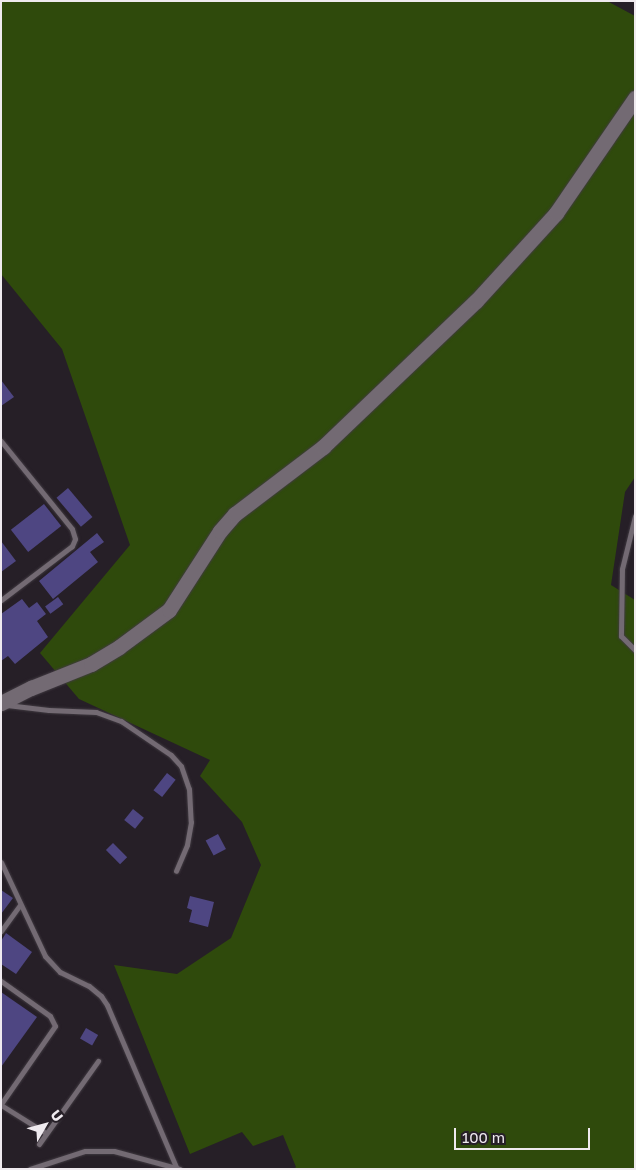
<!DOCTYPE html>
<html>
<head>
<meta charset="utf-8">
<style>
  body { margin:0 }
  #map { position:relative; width:636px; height:1170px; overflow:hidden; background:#261f27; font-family:"Golos Text",sans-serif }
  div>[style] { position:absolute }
  .green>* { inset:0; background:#2f4a0c }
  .building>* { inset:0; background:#4e4682; transform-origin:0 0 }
  .roads { filter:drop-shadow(0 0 1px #403a41) drop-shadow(0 0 1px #403a41) }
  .lane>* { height:5px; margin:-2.5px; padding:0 2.5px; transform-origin:2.5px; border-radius:2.5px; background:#736a73 }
  .secondary>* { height:15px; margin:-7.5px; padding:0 7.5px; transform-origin:7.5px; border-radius:7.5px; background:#736a73 }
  span { translate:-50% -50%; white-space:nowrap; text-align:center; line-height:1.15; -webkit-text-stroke:4px #261f27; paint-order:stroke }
  .frame { position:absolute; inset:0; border:2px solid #efeaef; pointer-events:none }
  .north { position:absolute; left:20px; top:1100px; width:50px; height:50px; -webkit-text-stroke:4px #261f27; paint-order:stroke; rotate:52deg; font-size:14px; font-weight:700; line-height:20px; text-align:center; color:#efeaef }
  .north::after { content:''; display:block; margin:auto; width:18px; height:22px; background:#efeaef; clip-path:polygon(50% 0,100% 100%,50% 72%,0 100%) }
  .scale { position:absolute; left:454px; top:1128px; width:136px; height:22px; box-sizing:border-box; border:2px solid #efeaef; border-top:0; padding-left:6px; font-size:15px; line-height:18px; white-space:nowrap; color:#efeaef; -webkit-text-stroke:4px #261f27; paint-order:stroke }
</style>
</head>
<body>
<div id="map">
  <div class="green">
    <div style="clip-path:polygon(1px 1px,607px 1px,635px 16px,635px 477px,625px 492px,611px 585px,635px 600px,635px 1169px,294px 1169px,296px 1167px,283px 1135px,253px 1146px,242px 1132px,190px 1154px,114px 965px,177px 974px,231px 938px,261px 865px,242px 822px,200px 776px,210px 760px,79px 699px,40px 653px,130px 545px,62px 349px,1px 274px)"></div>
  </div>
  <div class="building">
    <div style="clip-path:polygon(1px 380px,14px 397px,1px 406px)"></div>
    <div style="left:68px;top:488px;width:38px;height:15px;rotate:50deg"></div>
    <div style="left:44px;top:504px;width:28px;height:42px;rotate:52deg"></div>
    <div style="clip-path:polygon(97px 533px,104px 542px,90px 552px,98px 562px,53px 599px,39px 581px)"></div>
    <div style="clip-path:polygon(1px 541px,16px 561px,1px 572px)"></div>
    <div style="left:58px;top:597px;width:9px;height:16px;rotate:54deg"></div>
    <div style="clip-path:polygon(22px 599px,29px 608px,37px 602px,46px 614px,37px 621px,48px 637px,15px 664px,8px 656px,1px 661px,1px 614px)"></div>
    <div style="left:167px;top:773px;width:11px;height:22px;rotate:38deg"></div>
    <div style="left:133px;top:809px;width:14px;height:14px;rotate:39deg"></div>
    <div style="left:218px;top:834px;width:17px;height:14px;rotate:62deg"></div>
    <div style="left:113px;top:843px;width:20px;height:10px;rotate:45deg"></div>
    <div style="clip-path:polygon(1px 890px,13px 898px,1px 914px)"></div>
    <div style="clip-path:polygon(190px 896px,214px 902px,208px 927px,189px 922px,192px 910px,187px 908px)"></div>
    <div style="clip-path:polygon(6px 933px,32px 952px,16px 974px,1px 964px,1px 941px)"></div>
    <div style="clip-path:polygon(1px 992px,37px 1017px,1px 1067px)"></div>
    <div style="left:86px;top:1028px;width:14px;height:12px;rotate:30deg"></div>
  </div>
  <div class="roads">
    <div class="lane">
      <div style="left:1px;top:441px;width:113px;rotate:51.1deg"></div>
      <div style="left:72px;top:529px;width:10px;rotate:73deg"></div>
      <div style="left:75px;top:539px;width:8px;rotate:113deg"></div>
      <div style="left:72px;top:546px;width:89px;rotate:142.7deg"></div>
      <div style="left:635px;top:516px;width:55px;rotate:103.8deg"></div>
      <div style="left:622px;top:569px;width:67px;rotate:90.9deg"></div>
      <div style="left:621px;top:636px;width:20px;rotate:45deg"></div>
      <div style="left:7px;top:705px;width:42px;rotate:6.8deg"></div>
      <div style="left:49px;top:710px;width:47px;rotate:2.4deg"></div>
      <div style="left:96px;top:712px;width:27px;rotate:20deg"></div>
      <div style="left:121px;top:721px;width:60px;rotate:34.2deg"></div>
      <div style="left:171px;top:755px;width:15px;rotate:48deg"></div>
      <div style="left:181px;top:766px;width:24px;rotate:71deg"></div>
      <div style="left:189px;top:789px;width:33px;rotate:87deg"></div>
      <div style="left:191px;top:822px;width:23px;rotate:100deg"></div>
      <div style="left:187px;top:845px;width:28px;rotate:113deg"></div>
      <div style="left:1px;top:862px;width:104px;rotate:64.9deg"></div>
      <div style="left:45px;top:956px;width:22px;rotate:47deg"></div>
      <div style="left:60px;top:972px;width:32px;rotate:26deg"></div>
      <div style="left:89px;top:986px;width:16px;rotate:40deg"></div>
      <div style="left:101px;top:996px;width:11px;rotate:56deg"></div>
      <div style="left:107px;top:1005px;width:176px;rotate:66.9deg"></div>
      <div style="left:1px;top:931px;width:32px;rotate:-54deg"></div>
      <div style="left:1px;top:981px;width:60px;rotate:35.5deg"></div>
      <div style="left:50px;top:1016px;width:11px;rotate:63deg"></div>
      <div style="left:55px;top:1026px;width:95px;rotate:124.7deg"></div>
      <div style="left:1px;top:1105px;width:53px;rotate:31.9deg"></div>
      <div style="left:39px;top:1144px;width:102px;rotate:-54.6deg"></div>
      <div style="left:30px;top:1169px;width:58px;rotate:-18.1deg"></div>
      <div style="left:85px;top:1151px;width:29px"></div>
      <div style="left:114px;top:1151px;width:68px;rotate:15.3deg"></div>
    </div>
    <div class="secondary">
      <div style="left:1px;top:703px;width:34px;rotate:-27deg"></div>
      <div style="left:31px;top:688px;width:65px;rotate:-21.8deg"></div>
      <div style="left:91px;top:664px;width:33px;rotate:-31deg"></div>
      <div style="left:119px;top:647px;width:62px;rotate:-36.5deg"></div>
      <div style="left:169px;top:610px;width:94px;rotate:-57.2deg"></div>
      <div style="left:220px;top:531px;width:23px;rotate:-49deg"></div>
      <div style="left:235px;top:514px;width:111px;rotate:-37.3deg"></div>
      <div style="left:323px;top:447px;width:211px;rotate:-43.7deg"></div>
      <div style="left:476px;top:301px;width:119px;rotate:-47.7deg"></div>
      <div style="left:556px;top:213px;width:140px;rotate:-55.5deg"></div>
    </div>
  </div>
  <div class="frame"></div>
  <div class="north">U</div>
  <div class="scale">100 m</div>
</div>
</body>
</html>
